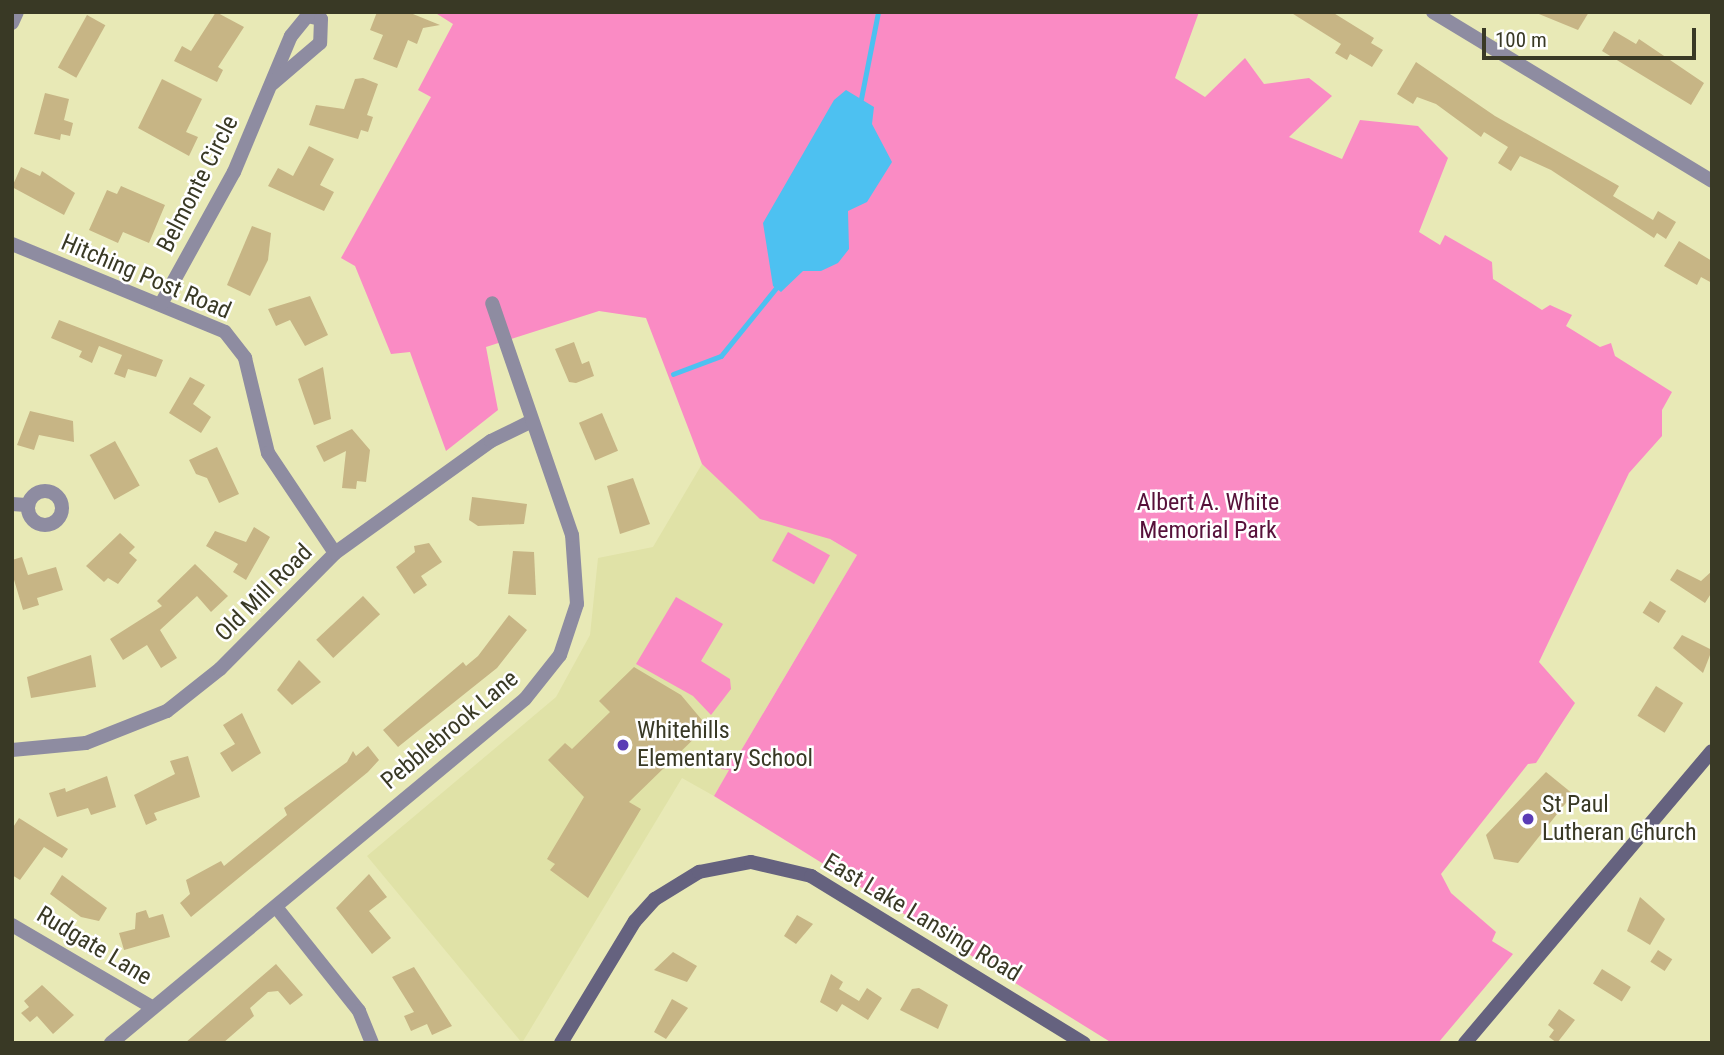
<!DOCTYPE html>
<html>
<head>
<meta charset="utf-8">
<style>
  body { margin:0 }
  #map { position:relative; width:1724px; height:1055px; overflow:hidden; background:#e8e9b6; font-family:"Roboto Condensed",sans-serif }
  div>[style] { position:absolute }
  .built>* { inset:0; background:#e0e2a7 }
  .green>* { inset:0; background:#fa8bc4; transform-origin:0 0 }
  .water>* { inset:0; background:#4dc1f1 }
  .stream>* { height:4.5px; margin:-2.25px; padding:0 2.25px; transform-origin:2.25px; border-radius:2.25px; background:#4dc1f1 }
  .building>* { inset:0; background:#c7b585; transform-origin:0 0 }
  .minor>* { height:14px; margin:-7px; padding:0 7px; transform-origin:7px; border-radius:7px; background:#8e8ca1 }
  .minor>.ring { margin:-7px; padding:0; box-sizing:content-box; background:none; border:14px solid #8e8ca1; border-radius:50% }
  .secondary>* { height:14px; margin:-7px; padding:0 7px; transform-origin:7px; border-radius:7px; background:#65627f }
  .dots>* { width:19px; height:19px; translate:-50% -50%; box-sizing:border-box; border:4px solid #fff; border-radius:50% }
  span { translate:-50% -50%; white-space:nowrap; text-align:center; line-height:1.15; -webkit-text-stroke:5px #fff; paint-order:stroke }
  .street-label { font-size:24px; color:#393925 }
  .park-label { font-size:24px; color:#57113a }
  .poi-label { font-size:24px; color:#393925 }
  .left { translate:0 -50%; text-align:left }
  .frame { position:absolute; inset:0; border:14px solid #393925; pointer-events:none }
  .scale { position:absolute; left:1482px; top:28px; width:214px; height:32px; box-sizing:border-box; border:4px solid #393925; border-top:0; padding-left:9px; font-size:21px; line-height:24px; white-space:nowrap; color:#393925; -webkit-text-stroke:5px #fff; paint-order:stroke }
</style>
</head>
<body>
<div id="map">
  <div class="built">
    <div style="clip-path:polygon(702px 464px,857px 555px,714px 796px,682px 778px,522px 1043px,367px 856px,556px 697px,590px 635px,598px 558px,653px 547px)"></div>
  </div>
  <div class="green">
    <div style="clip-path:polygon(434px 12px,1199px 12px,1175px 78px,1205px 97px,1245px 58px,1264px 84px,1309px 78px,1332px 96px,1289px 137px,1342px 159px,1360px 120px,1418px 126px,1448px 158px,1419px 232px,1440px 245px,1445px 235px,1492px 262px,1493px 279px,1542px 310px,1550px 305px,1572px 315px,1566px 326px,1600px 347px,1611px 343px,1615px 356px,1672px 392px,1662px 410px,1662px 436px,1629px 473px,1539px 662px,1575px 703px,1536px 763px,1528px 764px,1441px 874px,1451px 893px,1496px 932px,1492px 941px,1513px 954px,1438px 1043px,1112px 1043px,714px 796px,729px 770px,721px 769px,722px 758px,736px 759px,857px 555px,830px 539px,760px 519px,702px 464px,646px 318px,599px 311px,486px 347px,498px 410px,446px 451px,410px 352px,391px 354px,355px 266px,341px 258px,431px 97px,418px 90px,453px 24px)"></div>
    <div style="left:788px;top:532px;width:48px;height:33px;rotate:29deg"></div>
    <div style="clip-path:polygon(676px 597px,723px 624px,701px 661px,730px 679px,731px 689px,711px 715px,693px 696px,636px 664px)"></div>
  </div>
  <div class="water">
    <div style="clip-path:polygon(846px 90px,874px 107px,872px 124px,892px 162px,867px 202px,848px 211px,849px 249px,838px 263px,821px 271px,803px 271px,781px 292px,773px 286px,763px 223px,834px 100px)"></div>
  </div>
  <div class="stream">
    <div style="left:861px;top:99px;width:89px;rotate:-78.9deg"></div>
    <div style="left:673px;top:374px;width:51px;rotate:-20.6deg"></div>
    <div style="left:721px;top:356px;width:87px;rotate:-51deg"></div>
  </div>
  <div class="building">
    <div style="clip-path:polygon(216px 12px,244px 27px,218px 67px,223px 70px,217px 82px,174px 61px,182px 46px,191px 51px)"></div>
    <div style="clip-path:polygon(377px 12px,408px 12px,440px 25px,423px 28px,417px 44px,408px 40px,397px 68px,373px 59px,383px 35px,370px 30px)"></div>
    <div style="clip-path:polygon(1290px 12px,1332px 12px,1374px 38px,1371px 43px,1383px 50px,1372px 67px,1350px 54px,1347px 60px,1335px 53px,1341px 44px)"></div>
    <div style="clip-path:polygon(1534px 12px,1589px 12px,1578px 30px)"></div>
    <div style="left:87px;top:15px;width:21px;height:60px;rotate:29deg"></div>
    <div style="clip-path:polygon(1614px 31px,1636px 44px,1639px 39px,1704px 83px,1691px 105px,1602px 51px)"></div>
    <div style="clip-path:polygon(1416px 62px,1495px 116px,1619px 186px,1613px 196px,1653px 220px,1658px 211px,1676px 222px,1666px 239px,1657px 233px,1654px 238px,1551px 170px,1520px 156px,1511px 171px,1498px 163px,1508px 147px,1484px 132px,1481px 137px,1436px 104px,1417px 97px,1413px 104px,1397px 94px)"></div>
    <div style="clip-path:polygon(363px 78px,378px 84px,367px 115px,373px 117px,368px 132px,361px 130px,358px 139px,309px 125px,316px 105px,344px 109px,355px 79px)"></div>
    <div style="clip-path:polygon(162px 79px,202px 99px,186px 132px,198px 137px,189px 156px,138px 128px)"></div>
    <div style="clip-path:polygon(45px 93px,69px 99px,64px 120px,73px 123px,70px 136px,61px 134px,60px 140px,34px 134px)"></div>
    <div style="clip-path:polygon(309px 146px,334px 159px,320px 185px,334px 192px,324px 211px,268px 186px,278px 168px,293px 176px)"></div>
    <div style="clip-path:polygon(21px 167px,40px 176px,42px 171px,75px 193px,64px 215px,12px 187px)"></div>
    <div style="clip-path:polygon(121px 186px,165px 205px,149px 243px,123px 232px,118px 243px,89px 230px,107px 190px,117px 194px)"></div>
    <div style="clip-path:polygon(252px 226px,271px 233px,268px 260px,250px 296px,227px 285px)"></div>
    <div style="clip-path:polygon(1679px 241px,1712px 261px,1712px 283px,1701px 277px,1697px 285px,1664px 266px)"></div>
    <div style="clip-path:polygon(310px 296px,328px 335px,305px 346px,290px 320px,276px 326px,268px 309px)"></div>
    <div style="clip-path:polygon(59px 320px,163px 360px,156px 377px,128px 369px,125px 378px,114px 374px,122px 355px,99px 346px,92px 363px,79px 357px,82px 351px,51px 338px)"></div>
    <div style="clip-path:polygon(574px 342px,582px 364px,589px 361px,594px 376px,576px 383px,569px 382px,555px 349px)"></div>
    <div style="clip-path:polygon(323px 367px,331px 419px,314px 425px,298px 379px)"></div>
    <div style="clip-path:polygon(190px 377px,205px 385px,193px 404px,211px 417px,201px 433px,169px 413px)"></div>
    <div style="clip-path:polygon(30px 411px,73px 421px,74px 442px,39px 435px,34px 450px,17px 445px)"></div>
    <div style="left:602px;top:413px;width:41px;height:25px;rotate:67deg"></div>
    <div style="clip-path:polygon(352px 429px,370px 450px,366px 482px,357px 481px,356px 489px,342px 488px,346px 451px,324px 462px,316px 446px)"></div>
    <div style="left:115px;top:441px;width:51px;height:29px;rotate:61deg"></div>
    <div style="clip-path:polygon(217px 447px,239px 494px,219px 503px,207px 478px,196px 474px,189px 460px)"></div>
    <div style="clip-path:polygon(633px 478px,650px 524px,620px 534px,607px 486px)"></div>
    <div style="clip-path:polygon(472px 497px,527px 504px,524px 524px,478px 526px,469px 520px)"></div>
    <div style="clip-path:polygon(254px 527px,270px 537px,246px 580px,233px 572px,238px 564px,206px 546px,215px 531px,246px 542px)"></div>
    <div style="clip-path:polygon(120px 533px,135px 547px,129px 553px,137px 560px,118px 584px,108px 578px,104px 582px,86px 566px)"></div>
    <div style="clip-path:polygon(429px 543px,442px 562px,421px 576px,427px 585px,414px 594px,396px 567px,415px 552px,414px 546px)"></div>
    <div style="clip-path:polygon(513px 551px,534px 552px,536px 595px,508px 594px)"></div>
    <div style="clip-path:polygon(22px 557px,28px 575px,56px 567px,63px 590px,37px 598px,39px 605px,23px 610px,12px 573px,12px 560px)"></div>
    <div style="clip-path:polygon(195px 564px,228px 596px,211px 612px,197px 596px,160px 630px,177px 658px,161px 668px,147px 645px,123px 660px,110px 639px,162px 606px,157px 601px)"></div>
    <div style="clip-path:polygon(1677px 569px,1701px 581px,1712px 571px,1712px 592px,1705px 603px,1670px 580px)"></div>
    <div style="left:363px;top:596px;width:25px;height:64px;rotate:47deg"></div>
    <div style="left:1650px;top:601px;width:19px;height:14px;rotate:32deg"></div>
    <div style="clip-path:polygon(509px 615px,527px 630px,497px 668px,398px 747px,383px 730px,463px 662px,466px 666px,478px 656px)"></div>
    <div style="clip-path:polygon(1682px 635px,1712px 650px,1703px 673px,1673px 648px)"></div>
    <div style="clip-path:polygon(91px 655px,96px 687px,31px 698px,27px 677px)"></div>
    <div style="clip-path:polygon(299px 660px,321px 682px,292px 705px,277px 690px)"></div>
    <div style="clip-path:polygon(634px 667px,681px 695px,707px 726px,629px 802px,641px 809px,588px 898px,550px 870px,555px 864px,547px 859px,584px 797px,548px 760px,565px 743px,572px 749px,610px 712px,599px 701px)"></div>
    <div style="left:1656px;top:686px;width:32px;height:35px;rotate:32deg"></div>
    <div style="clip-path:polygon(242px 713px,261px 753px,232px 772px,220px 753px,235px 744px,223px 725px)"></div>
    <div style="clip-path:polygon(368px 746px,379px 760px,368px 772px,191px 917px,180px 903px,190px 894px,186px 880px,221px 861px,224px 866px,287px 815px,284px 808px,347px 762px,353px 751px,356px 756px)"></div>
    <div style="clip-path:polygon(188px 756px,200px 797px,154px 813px,157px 820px,146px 825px,134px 795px,175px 774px,170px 761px)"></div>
    <div style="clip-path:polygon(1546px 772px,1573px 794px,1518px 863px,1494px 859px,1486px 835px)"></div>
    <div style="clip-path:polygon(107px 776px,116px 807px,91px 815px,88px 808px,57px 817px,49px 793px,65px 788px,66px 792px)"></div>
    <div style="clip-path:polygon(19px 818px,68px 849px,62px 858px,44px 847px,20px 880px,12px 875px,12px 829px)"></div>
    <div style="clip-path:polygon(369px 874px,387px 897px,369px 911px,391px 938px,372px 954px,336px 908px)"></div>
    <div style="clip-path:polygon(62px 875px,107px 908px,99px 921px,81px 917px,50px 894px)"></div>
    <div style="clip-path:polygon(1640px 897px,1665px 919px,1650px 945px,1627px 931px)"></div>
    <div style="clip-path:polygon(146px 910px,149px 918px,163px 914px,170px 937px,124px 950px,119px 933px,135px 929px,136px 913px)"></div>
    <div style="clip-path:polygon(797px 915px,813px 924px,796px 944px,784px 936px)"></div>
    <div style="left:1658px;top:950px;width:17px;height:14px;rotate:33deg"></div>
    <div style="clip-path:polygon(673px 952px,697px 966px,687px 982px,654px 970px)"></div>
    <div style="clip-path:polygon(276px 964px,303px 995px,290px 1005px,278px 991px,268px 992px,250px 1008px,254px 1016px,223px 1043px,185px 1043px)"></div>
    <div style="clip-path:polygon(414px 967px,452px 1026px,432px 1035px,427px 1024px,411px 1031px,404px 1016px,414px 1012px,392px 977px)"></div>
    <div style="left:1602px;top:969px;width:34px;height:17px;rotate:32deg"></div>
    <div style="clip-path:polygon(831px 974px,843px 982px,839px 989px,859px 1001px,867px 988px,882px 998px,868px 1020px,842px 1004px,837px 1012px,820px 1002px)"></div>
    <div style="clip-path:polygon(42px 985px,74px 1015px,53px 1034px,37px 1016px,30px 1022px,21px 1013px,29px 1007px,24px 1001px)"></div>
    <div style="clip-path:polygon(919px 988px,948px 1005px,938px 1029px,900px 1010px,912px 989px)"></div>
    <div style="clip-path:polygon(672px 999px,688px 1008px,666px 1039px,654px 1032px)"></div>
    <div style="clip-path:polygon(1559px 1009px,1575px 1020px,1557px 1043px,1549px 1037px,1554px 1030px,1548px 1025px)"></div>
  </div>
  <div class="minor">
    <div style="left:1433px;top:12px;width:326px;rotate:31.2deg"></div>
    <div style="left:12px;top:23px;width:12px;rotate:-66deg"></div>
    <div style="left:12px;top:244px;width:230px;rotate:22.4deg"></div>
    <div style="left:225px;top:332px;width:33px;rotate:52deg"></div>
    <div style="left:245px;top:358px;width:98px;rotate:76.4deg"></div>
    <div style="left:268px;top:453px;width:120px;rotate:56.2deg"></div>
    <div style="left:161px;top:304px;width:151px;rotate:-61.1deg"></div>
    <div style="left:234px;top:172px;width:147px;rotate:-67.3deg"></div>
    <div style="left:291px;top:36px;width:26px;rotate:-51deg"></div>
    <div style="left:307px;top:16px;width:14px;rotate:12deg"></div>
    <div style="left:321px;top:19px;width:24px;rotate:92deg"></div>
    <div style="left:320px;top:43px;width:63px;rotate:139.5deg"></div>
    <div class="ring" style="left:28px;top:491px;width:20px;height:20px"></div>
    <div style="left:12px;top:504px;width:14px;rotate:4deg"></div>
    <div style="left:12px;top:750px;width:74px;rotate:-5.4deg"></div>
    <div style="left:86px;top:743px;width:87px;rotate:-21.6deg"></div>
    <div style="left:167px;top:711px;width:68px;rotate:-38.4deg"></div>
    <div style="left:220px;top:669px;width:163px;rotate:-45.2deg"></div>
    <div style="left:335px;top:553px;width:192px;rotate:-35.7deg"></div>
    <div style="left:491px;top:441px;width:43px;rotate:-26deg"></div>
    <div style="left:276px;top:907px;width:133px;rotate:51.4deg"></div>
    <div style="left:359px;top:1011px;width:35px;rotate:68deg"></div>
    <div style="left:12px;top:925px;width:162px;rotate:30.4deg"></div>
    <div style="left:111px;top:1043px;width:538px;rotate:-39.72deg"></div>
    <div style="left:525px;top:699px;width:56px;rotate:-51.5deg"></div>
    <div style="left:560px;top:655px;width:54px;rotate:-71.6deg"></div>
    <div style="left:577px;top:604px;width:69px;rotate:-94.1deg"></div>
    <div style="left:572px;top:535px;width:245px;rotate:-109deg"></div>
  </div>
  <div class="secondary">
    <div style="left:561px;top:1043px;width:143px;rotate:-58.8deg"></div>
    <div style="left:635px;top:921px;width:30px;rotate:-48deg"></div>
    <div style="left:655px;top:899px;width:52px;rotate:-31.5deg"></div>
    <div style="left:699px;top:872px;width:53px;rotate:-10.9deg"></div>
    <div style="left:751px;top:862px;width:62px;rotate:13.1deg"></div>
    <div style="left:811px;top:876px;width:320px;rotate:31.5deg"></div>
    <div style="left:1465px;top:1043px;width:382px;rotate:-49.8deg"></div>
  </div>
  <div class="dots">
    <div style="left:623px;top:745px;background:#5b3cb5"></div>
    <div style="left:1528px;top:819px;background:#5b3cb5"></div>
  </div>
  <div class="street-label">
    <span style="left:198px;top:184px;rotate:-63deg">Belmonte Circle</span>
    <span style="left:146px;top:277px;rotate:23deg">Hitching Post Road</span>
    <span style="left:264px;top:593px;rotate:-45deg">Old Mill Road</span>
    <span style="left:450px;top:730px;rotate:-40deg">Pebblebrook Lane</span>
    <span style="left:922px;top:918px;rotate:31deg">East Lake Lansing Road</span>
    <span style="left:94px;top:946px;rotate:31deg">Rudgate Lane</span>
  </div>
  <div class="park-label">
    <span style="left:1208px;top:517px">Albert A. White<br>Memorial Park</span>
  </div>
  <div class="poi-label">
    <span class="left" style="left:637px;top:745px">Whitehills<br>Elementary School</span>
    <span class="left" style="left:1542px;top:819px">St Paul<br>Lutheran Church</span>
  </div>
  <div class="frame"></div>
  <div class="scale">100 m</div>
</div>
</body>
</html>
